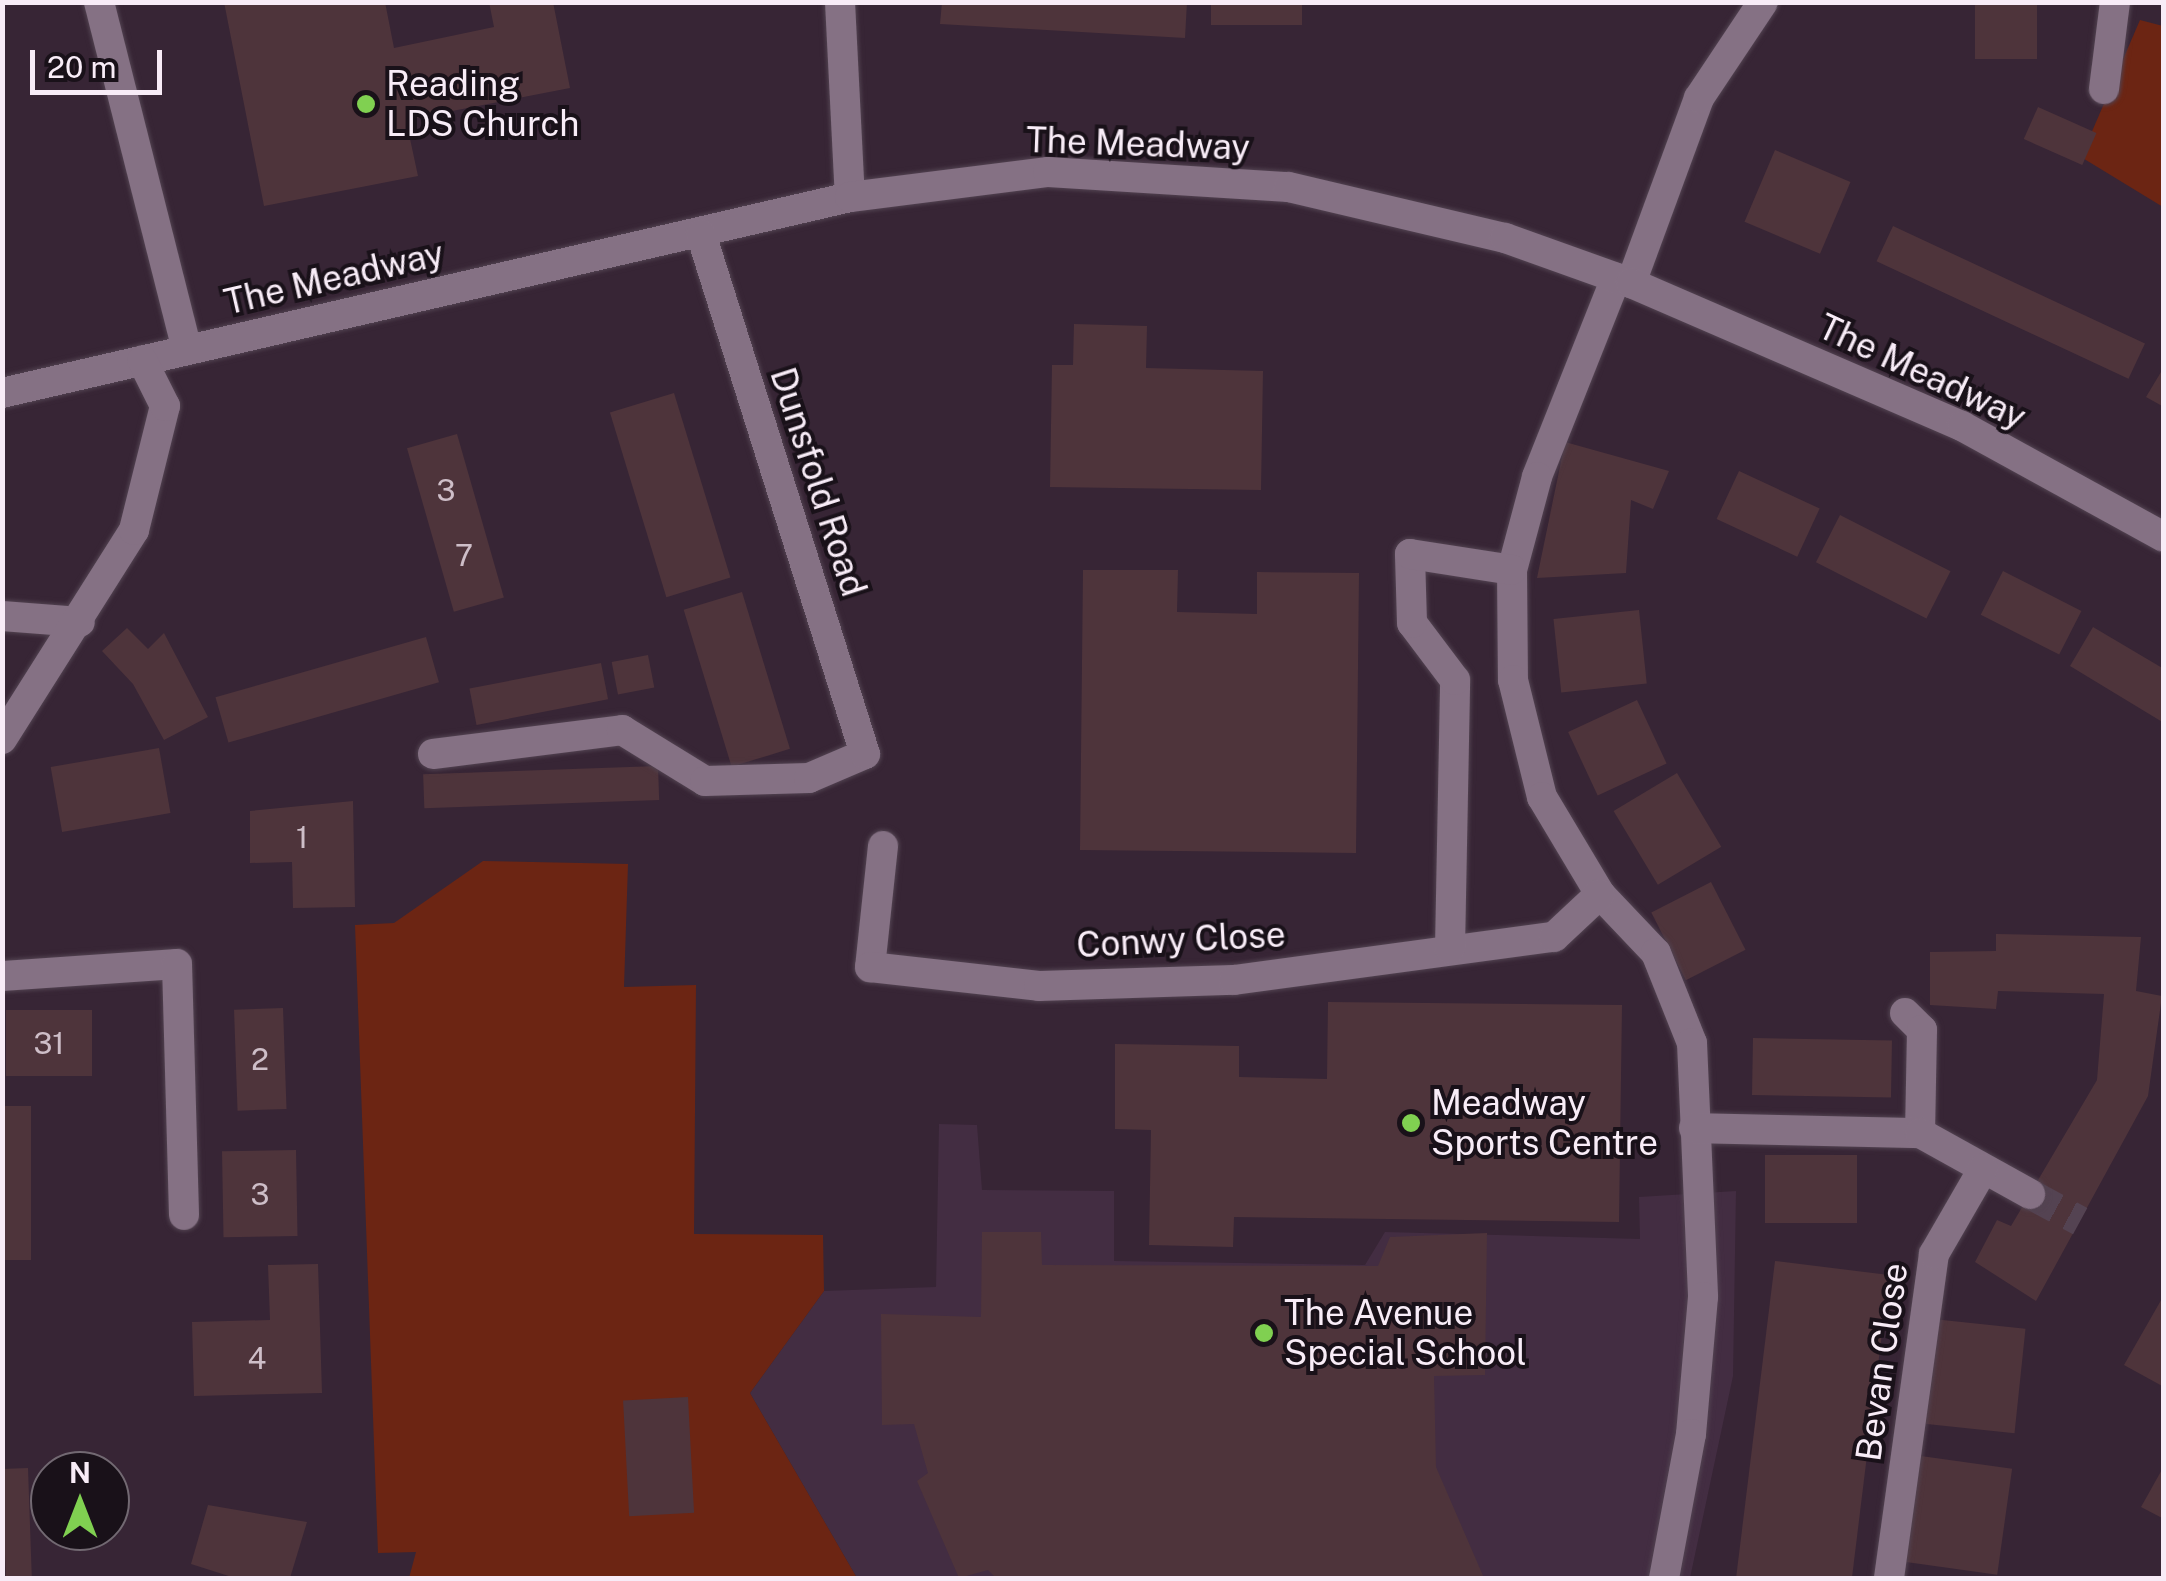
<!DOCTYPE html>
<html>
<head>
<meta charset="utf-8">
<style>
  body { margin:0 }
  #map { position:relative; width:2166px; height:1581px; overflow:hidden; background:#372535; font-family:"Public Sans",sans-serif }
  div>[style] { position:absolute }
  .built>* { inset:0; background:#432d42 }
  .green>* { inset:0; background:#6c2513 }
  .building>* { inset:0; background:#4e343b; transform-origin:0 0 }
  .minor-tunnel>* { height:30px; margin-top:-15px; transform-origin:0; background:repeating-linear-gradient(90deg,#544352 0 30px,transparent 0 45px) }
  .roads { filter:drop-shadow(0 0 2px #524351) drop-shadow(0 0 2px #524351) }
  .minor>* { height:30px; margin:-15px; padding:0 15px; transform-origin:15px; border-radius:15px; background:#857184 }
  .dots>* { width:28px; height:28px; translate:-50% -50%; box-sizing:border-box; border:5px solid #191119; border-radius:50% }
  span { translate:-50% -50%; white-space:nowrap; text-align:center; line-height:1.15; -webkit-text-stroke:8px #191119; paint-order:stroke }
  .number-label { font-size:30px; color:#cebec8 }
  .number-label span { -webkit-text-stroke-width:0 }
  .poi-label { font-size:35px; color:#f8ecf7 }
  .left { translate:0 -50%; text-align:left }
  .street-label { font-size:35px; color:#f8ecf7 }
  .frame { position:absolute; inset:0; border:5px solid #f8ecf7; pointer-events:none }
  .north { position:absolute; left:30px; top:1451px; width:100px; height:100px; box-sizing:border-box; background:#191119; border:2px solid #726972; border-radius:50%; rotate:0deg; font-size:28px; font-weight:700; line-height:40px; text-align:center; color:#f8ecf7 }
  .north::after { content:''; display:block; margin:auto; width:35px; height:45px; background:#80d051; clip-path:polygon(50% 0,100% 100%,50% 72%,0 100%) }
  .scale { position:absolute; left:30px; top:50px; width:132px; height:45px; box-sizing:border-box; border:5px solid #f8ecf7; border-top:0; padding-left:12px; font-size:30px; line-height:35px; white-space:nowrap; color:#f8ecf7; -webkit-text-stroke:8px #191119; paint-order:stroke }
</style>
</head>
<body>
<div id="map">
  <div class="built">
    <div style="clip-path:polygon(939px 1124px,977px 1125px,982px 1190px,1114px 1191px,1114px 1261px,1365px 1265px,1385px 1232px,1640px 1239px,1639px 1197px,1736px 1191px,1733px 1376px,1690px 1578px,857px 1578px,750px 1393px,824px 1291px,936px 1287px)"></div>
  </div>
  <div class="green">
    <div style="clip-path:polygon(2140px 20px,2163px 26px,2163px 207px,2081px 157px)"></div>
    <div style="clip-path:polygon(483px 861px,628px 864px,624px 987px,696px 985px,694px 1234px,823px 1235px,824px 1291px,750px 1393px,857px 1578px,409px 1578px,416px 1552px,378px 1553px,355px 925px,394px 923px)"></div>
  </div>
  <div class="building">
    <div style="clip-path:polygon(224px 2px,385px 2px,394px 48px,494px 27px,489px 2px,553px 2px,570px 88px,406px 120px,418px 176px,264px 206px)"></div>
    <div style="clip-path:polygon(942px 2px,1187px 2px,1185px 38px,940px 24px)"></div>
    <div style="left:1211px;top:2px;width:91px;height:23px"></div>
    <div style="left:1975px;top:2px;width:62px;height:57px"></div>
    <div style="left:2038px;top:107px;width:64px;height:35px;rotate:24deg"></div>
    <div style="left:1775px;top:150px;width:82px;height:78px;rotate:23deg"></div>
    <div style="left:1893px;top:226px;width:278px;height:39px;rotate:25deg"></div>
    <div style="clip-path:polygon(1074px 324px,1147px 326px,1146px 368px,1263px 371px,1261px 490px,1050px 487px,1052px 365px,1073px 365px)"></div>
    <div style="clip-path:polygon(2164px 367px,2164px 407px,2146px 397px)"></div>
    <div style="left:674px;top:393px;width:193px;height:67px;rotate:73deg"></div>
    <div style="left:457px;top:434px;width:170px;height:52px;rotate:74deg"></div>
    <div style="clip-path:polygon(1565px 442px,1669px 471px,1653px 509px,1631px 500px,1626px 573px,1537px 578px)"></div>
    <div style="left:1739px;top:471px;width:89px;height:53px;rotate:25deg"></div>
    <div style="left:1840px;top:515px;width:124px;height:53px;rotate:27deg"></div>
    <div style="clip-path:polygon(1083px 570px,1178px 570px,1177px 612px,1257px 614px,1257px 572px,1359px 573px,1356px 853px,1080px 850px)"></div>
    <div style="left:2003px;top:571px;width:88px;height:49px;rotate:27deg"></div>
    <div style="left:742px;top:592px;width:164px;height:61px;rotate:73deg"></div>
    <div style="left:1639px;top:610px;width:74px;height:86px;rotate:84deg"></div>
    <div style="clip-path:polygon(2093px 627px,2164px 669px,2164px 723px,2070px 666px)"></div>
    <div style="clip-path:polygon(127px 628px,148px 649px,164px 633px,208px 717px,164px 740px,133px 684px,102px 651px)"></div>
    <div style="left:426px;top:637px;width:47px;height:219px;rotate:74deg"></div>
    <div style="left:648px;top:655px;width:33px;height:37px;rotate:79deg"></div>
    <div style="left:601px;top:663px;width:37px;height:134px;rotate:79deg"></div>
    <div style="left:1637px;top:700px;width:70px;height:76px;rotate:65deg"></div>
    <div style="left:159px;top:748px;width:66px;height:110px;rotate:80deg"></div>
    <div style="left:658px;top:766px;width:34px;height:235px;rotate:88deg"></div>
    <div style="left:1677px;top:773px;width:86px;height:74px;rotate:59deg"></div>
    <div style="clip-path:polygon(353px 801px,355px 907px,293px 908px,292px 862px,250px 863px,250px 811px)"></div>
    <div style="left:1711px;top:882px;width:76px;height:67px;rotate:63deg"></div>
    <div style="clip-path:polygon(1996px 934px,2141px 937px,2136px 991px,2162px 996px,2148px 1096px,2036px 1301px,1975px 1262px,1997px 1220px,2011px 1226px,2097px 1080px,2104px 994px,1998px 991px,1996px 1009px,1930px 1005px,1930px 952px,1996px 951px)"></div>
    <div style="clip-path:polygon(1328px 1002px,1622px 1005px,1619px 1222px,1234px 1217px,1233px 1247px,1149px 1245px,1151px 1130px,1115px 1129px,1115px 1044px,1239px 1046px,1239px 1077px,1327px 1079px)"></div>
    <div style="left:283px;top:1008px;width:101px;height:49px;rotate:88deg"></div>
    <div style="left:6px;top:1010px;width:86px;height:66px"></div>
    <div style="left:1753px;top:1038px;width:139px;height:57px;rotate:1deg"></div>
    <div style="left:2px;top:1106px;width:29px;height:154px"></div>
    <div style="left:296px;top:1150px;width:86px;height:74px;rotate:89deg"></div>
    <div style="left:1765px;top:1155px;width:92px;height:68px"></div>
    <div style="clip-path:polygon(982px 1232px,1041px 1232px,1042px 1265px,1378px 1266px,1390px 1237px,1487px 1233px,1485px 1375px,1434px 1376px,1436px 1467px,1484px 1578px,996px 1578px,988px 1570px,959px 1578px,917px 1481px,928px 1473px,914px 1424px,882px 1425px,881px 1314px,981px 1317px)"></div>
    <div style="left:1775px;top:1261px;width:115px;height:320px;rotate:7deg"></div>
    <div style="clip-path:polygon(318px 1264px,322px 1393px,194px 1396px,192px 1322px,270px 1320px,268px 1265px)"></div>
    <div style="clip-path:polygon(2164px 1295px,2164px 1387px,2124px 1365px)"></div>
    <div style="left:1933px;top:1319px;width:93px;height:105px;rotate:6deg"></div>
    <div style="left:688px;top:1397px;width:116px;height:65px;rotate:87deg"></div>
    <div style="left:1921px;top:1456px;width:92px;height:107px;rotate:8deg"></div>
    <div style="clip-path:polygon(2164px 1466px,2164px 1519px,2141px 1507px)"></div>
    <div style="left:28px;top:1468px;width:110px;height:26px;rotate:88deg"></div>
    <div style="clip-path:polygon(208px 1505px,307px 1522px,290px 1578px,235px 1578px,191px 1564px)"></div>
  </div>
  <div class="minor-tunnel">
    <div style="left:2030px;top:1194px;width:57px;rotate:28.4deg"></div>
  </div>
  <div class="roads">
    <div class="minor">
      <div style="left:99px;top:2px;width:358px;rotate:75.8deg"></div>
      <div style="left:840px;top:2px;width:195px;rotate:87.1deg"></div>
      <div style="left:2104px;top:89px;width:88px;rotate:-82.8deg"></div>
      <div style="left:1616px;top:278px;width:214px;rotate:111.7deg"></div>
      <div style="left:1537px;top:477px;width:96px;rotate:105deg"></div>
      <div style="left:1512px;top:570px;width:110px;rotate:89.5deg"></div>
      <div style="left:1513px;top:680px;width:121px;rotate:76.1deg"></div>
      <div style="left:1542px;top:797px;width:113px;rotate:59.1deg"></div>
      <div style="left:1600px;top:894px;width:81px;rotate:46.5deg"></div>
      <div style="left:1656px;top:953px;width:97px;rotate:68.2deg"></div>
      <div style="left:1692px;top:1043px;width:254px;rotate:87.5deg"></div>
      <div style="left:1703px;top:1297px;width:138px;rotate:95deg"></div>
      <div style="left:1691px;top:1434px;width:147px;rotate:100.6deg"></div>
      <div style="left:1631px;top:283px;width:197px;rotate:-69.8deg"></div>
      <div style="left:1699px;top:98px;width:115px;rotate:-56.3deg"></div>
      <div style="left:2px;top:393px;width:870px;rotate:-13.01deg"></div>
      <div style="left:850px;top:197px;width:200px;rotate:-7.2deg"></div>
      <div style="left:1048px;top:172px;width:241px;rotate:3.6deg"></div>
      <div style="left:1289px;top:187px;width:222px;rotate:13.3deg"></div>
      <div style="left:1505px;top:238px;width:134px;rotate:19.7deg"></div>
      <div style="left:1631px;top:283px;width:361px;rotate:23.4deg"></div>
      <div style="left:1962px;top:426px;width:230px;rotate:28.8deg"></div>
      <div style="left:2px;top:616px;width:78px;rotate:4.4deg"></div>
      <div style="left:2px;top:739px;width:247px;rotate:-57.7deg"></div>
      <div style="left:134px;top:530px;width:128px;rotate:-76deg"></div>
      <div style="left:165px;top:406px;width:51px;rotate:-116.6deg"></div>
      <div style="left:433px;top:754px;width:191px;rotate:-7.2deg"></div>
      <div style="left:622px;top:730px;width:97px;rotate:31.6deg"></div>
      <div style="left:705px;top:781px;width:104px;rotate:-1.7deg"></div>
      <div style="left:809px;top:778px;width:61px;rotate:-23.2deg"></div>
      <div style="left:865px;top:754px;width:545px;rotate:-107.5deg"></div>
      <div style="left:883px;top:846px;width:122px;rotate:96.1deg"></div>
      <div style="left:870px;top:967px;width:170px;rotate:6.4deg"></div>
      <div style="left:1039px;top:986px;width:195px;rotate:-1.8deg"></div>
      <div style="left:1234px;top:980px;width:323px;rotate:-7.7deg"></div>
      <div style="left:1554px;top:937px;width:63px;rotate:-43.1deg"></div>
      <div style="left:1450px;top:949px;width:269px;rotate:-88.9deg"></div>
      <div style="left:1455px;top:680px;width:71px;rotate:-127deg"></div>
      <div style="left:1412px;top:623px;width:69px;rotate:-91.7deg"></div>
      <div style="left:1410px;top:554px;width:103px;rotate:8.9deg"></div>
      <div style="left:2px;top:976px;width:175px;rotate:-3.9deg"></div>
      <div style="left:177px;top:964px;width:251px;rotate:88.4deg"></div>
      <div style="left:1905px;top:1013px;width:24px;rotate:45deg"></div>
      <div style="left:1922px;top:1030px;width:103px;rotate:91.1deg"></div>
      <div style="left:1694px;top:1128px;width:226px;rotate:1.3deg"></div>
      <div style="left:1920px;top:1133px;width:126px;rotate:29deg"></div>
      <div style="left:1889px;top:1578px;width:327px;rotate:-82.1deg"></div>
      <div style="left:1934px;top:1254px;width:98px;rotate:-60deg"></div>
    </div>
  </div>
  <div class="dots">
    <div style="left:366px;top:104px;background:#80d051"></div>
    <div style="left:1411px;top:1123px;background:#80d051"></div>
    <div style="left:1264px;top:1333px;background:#80d051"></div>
  </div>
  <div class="number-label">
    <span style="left:446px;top:490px">3</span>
    <span style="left:464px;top:555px">7</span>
    <span style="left:302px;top:837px">1</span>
    <span style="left:49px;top:1043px">31</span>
    <span style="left:260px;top:1059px">2</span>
    <span style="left:260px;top:1194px">3</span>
    <span style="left:257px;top:1358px">4</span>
  </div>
  <div class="poi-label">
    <span class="left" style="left:386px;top:104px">Reading<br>LDS Church</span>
    <span class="left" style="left:1431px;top:1123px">Meadway<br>Sports Centre</span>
    <span class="left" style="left:1284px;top:1333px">The Avenue<br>Special School</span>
  </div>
  <div class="street-label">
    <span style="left:1138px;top:144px;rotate:2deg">The Meadway</span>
    <span style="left:334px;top:278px;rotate:-13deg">The Meadway</span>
    <span style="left:1922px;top:372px;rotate:25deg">The Meadway</span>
    <span style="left:818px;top:482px;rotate:72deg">Dunsfold Road</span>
    <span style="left:1181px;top:940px;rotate:-3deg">Conwy Close</span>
    <span style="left:1882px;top:1362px;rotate:-82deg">Bevan Close</span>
  </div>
  <div class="frame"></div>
  <div class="north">N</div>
  <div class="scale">20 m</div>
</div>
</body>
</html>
